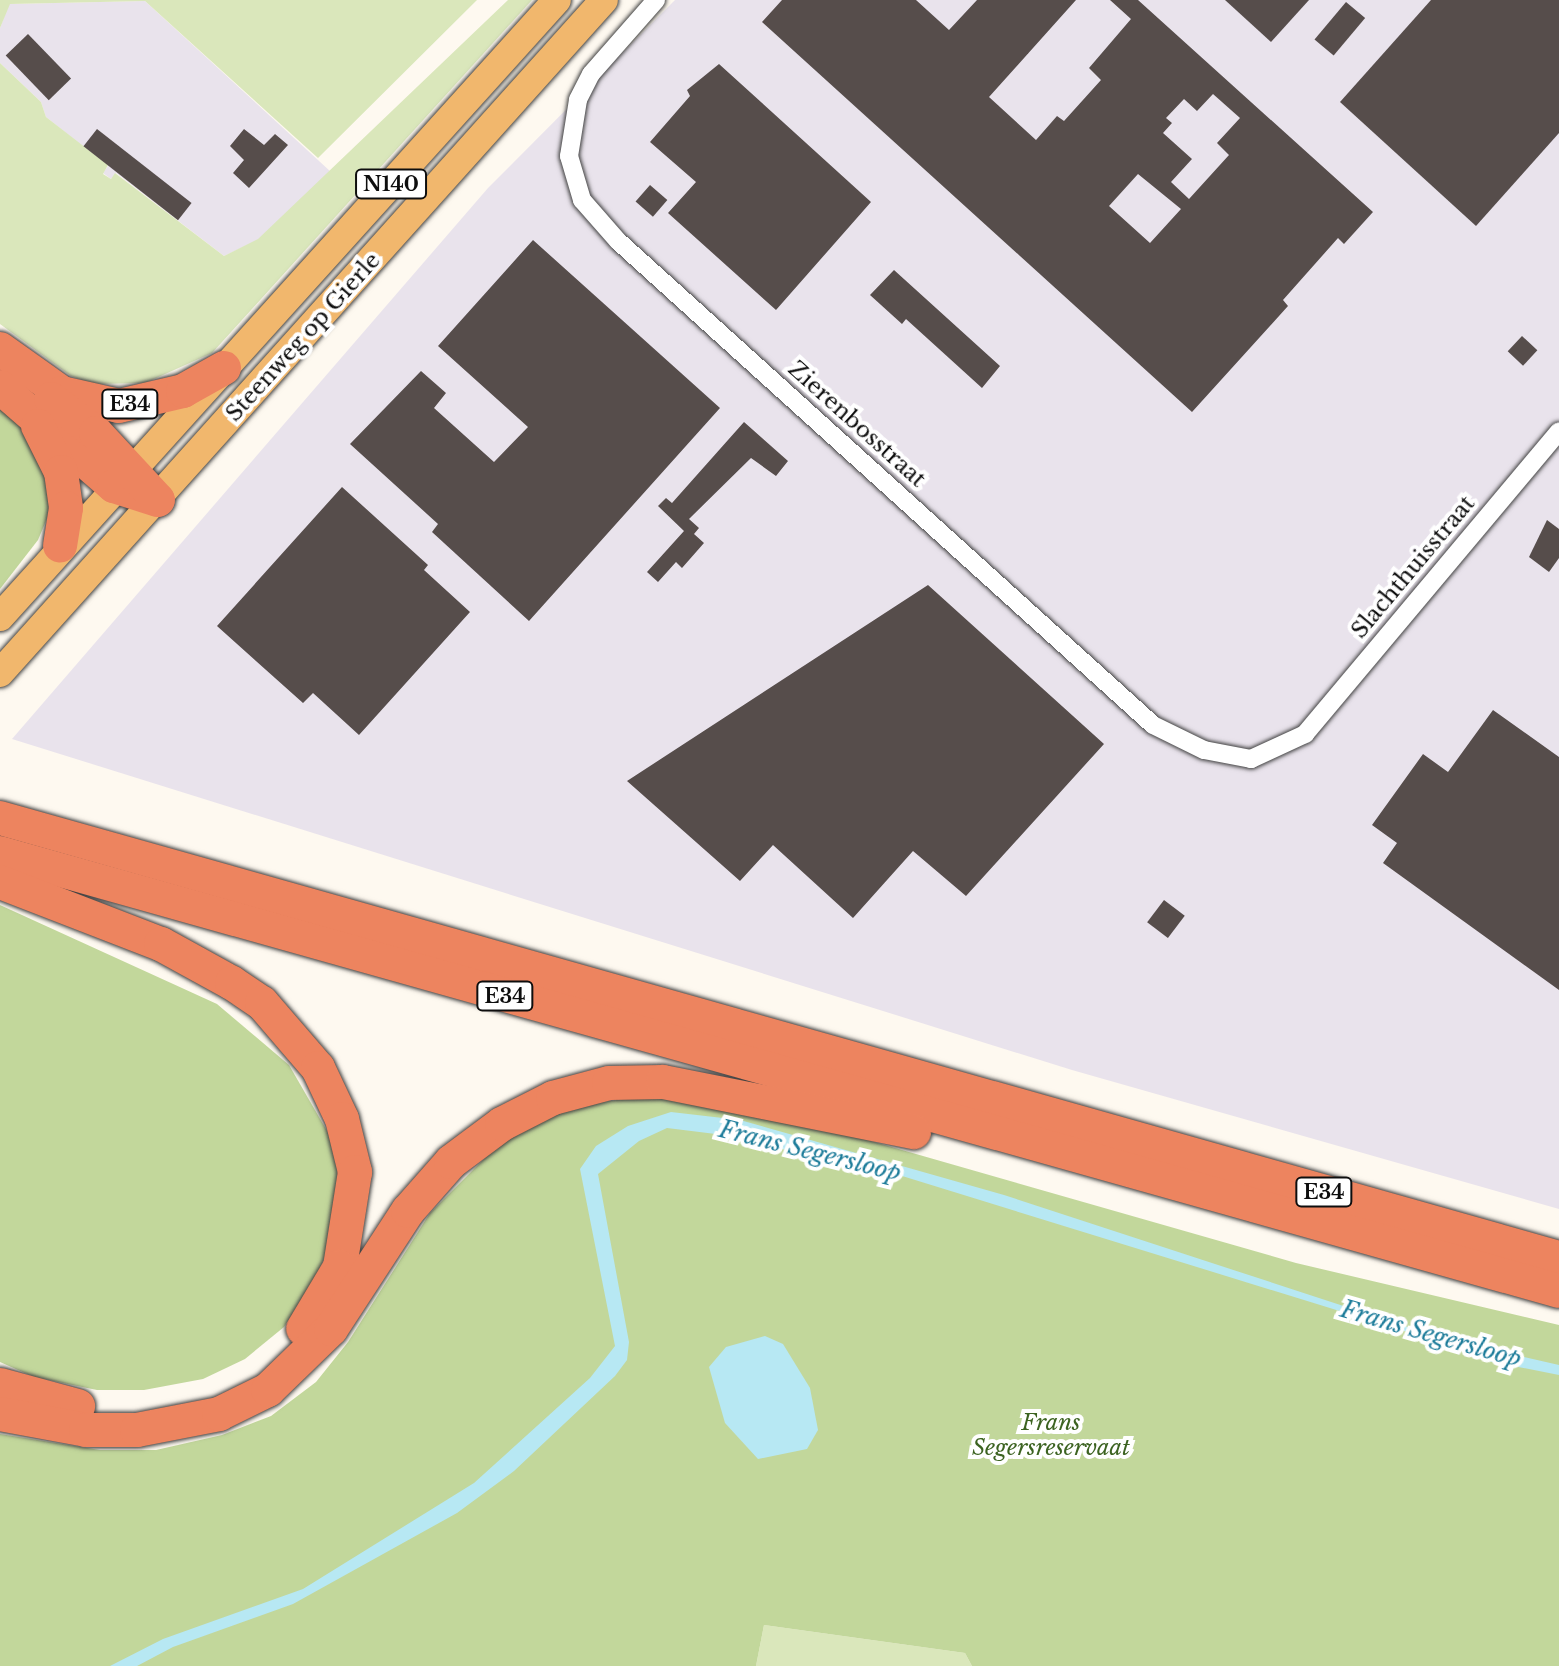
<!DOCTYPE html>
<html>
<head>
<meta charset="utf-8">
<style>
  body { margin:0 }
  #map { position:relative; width:1559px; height:1666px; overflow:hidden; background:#fef9f0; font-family:"Libre Baskerville",serif }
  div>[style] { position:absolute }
  .industrial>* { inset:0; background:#e9e3ec }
  .green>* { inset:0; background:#dae7bb }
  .forest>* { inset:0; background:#c2d79b }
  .water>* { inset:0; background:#b7e8f3 }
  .building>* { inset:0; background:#564d4b; transform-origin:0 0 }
  .roads { filter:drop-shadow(0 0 2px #414141) drop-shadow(0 0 2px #414141) }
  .street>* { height:18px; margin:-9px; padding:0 9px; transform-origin:9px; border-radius:9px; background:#fff }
  .primary>* { height:28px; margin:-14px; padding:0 14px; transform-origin:14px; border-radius:14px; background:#f1b76d }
  .highway>* { height:34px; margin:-17px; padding:0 17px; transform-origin:17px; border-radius:17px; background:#ed845f }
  span { translate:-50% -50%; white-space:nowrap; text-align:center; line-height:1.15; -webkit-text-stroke:8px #fff; paint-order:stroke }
  .shield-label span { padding:2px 6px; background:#fff; border:2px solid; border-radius:6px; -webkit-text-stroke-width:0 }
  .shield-label { font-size:20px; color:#0e0e0e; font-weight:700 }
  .street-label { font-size:22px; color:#0e0e0e }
  .park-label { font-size:22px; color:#3c6321; font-style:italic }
  .water-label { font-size:24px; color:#1d7c9a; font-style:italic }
</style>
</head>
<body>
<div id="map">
  <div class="industrial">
    <div style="clip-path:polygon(675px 0,1559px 0,1559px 1209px,1072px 1070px,12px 739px,488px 188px)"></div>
    <div style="clip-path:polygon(145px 1px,331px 172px,258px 240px,224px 256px,116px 173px,111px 179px,103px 173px,108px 166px,46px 117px,41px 102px,0 63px,0 28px,9px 4px)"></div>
  </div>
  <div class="green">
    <div style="clip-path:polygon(0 0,477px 0,318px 158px,145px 1px,10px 4px,0 28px)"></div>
    <div style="clip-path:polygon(508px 0,532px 0,212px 353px,145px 383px,93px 384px,71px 376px,0 324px,0 63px,41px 102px,46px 117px,108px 165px,103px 174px,111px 179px,115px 173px,224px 256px,258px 239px)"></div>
    <div style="clip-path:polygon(764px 1625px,965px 1653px,972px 1666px,756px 1666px)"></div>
  </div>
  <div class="forest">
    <div style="clip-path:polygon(0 398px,18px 413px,56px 497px,38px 540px,0 589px)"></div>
    <div style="clip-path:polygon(0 905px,217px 1004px,289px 1065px,334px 1143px,340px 1186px,336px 1228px,315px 1281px,284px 1327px,245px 1359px,203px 1379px,144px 1390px,97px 1390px,34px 1377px,0 1362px)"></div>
    <div style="clip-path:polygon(663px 1094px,780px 1115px,1296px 1263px,1559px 1325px,1559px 1666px,972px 1666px,965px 1653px,764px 1625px,756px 1666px,0 1666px,0 1434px,100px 1450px,156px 1450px,222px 1435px,271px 1416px,316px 1382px,348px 1342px,430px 1213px,497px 1146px,542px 1119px,579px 1105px)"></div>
  </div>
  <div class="water">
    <div style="clip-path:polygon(671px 1112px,740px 1120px,1004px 1195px,1420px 1331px,1492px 1345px,1497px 1351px,1559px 1365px,1559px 1375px,1483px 1360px,1482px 1355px,873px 1167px,853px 1169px,740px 1137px,667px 1128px,639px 1141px,598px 1174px,629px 1342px,627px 1360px,615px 1376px,514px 1471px,457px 1513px,293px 1604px,173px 1647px,137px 1666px,110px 1666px,163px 1639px,303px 1589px,474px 1483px,590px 1378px,615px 1346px,580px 1169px,596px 1146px,628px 1126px)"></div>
    <div style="clip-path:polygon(765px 1336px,783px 1344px,810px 1388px,818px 1430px,807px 1449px,758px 1459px,725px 1423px,709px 1367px,726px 1347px)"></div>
  </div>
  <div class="building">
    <div style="clip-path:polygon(evenodd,782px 0,916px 0,949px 30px,977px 0,1076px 0,989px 97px,1036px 140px,1057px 116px,1064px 121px,1101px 80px,1089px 68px,1131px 19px,1110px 0,1138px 0,1373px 212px,1344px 244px,1338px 238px,1283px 300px,1288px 306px,1192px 412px,762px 22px,782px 0,1213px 94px,1240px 118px,1217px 143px,1229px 155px,1189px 199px,1171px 182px,1192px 159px,1163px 133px,1172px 123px,1166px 118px,1184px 99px,1197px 111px,1213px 94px,782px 0,1138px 174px,1181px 209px,1150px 243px,1109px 206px,1138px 174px)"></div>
    <div style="clip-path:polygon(1225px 0,1309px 0,1271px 42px)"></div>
    <div style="clip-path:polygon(1431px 0,1559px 0,1559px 133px,1476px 226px,1340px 102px)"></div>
    <div style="left:1346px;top:2px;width:25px;height:49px;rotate:40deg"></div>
    <div style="left:28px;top:34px;width:62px;height:31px;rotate:46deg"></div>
    <div style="clip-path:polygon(719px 64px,871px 202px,776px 310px,668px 213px,696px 182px,650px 142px,690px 96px,687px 90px)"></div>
    <div style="left:97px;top:129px;width:120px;height:22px;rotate:38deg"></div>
    <div style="clip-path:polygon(244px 129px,264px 145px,275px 134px,288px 145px,249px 188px,233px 173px,244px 160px,230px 146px)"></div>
    <div style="left:650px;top:185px;width:23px;height:22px;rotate:41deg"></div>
    <div style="clip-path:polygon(533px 240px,720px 408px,529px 621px,432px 532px,438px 524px,350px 444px,421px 371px,446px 393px,434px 408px,494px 462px,528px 427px,438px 346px)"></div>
    <div style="clip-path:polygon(894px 270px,1000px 366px,982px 388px,906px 319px,902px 324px,870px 295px)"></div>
    <div style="left:1522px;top:336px;width:21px;height:21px;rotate:43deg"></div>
    <div style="clip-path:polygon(744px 422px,788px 461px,776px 476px,751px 458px,689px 519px,699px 528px,694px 534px,704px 543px,682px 568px,676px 562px,658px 582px,647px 572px,684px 531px,658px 506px,666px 498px,672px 503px)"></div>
    <div style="clip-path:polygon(342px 487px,428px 565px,424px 570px,470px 612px,359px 735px,313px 693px,303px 703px,217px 626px)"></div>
    <div style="clip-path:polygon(1547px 520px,1559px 529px,1559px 558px,1549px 572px,1529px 557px)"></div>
    <div style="clip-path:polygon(928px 585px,1104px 744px,966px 896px,913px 851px,853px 918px,773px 845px,740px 881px,627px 781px)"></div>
    <div style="clip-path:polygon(1493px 710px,1559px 757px,1559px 990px,1383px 863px,1397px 843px,1372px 825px,1423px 754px,1448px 772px)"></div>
    <div style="left:1164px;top:900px;width:26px;height:28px;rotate:37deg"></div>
  </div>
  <div class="roads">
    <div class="street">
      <div style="left:656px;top:0;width:98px;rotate:131.3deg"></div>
      <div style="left:591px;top:74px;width:29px;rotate:117deg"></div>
      <div style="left:578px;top:100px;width:57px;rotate:99.1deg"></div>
      <div style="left:569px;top:156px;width:46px;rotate:73.5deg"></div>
      <div style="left:582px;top:200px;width:55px;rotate:48.7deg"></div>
      <div style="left:618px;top:241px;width:721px;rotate:42.13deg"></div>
      <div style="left:1153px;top:725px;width:57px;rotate:26.1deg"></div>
      <div style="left:1204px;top:750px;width:48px;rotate:10.8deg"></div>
      <div style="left:1251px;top:759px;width:60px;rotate:-24.8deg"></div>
      <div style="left:1305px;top:734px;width:395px;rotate:-50deg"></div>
    </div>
    <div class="primary">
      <div style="left:0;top:617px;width:831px;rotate:-47.93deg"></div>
      <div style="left:0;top:673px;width:904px;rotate:-48.09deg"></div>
    </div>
    <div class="highway">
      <div style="left:0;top:349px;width:76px;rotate:35.4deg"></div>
      <div style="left:62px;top:393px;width:58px;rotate:12.8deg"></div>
      <div style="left:119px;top:406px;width:66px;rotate:-13.2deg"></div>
      <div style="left:183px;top:391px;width:47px;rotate:-29.3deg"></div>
      <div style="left:0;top:387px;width:151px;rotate:41deg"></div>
      <div style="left:114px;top:486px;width:46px;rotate:17.7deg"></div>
      <div style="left:51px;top:399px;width:56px;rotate:37.1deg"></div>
      <div style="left:96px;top:433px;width:91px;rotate:47.2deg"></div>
      <div style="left:38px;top:426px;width:51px;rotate:63.4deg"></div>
      <div style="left:61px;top:472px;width:36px;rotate:82deg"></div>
      <div style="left:66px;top:508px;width:38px;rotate:99deg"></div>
      <div style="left:0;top:818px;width:1620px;rotate:15.76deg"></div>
      <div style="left:0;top:853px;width:1619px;rotate:15.69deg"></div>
      <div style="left:0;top:882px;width:173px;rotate:21.1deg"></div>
      <div style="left:161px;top:944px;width:81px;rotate:28.8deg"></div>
      <div style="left:232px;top:983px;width:36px;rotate:34deg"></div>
      <div style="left:262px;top:1003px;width:86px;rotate:49.3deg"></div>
      <div style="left:318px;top:1068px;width:56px;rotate:64.8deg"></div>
      <div style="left:342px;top:1119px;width:55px;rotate:76.2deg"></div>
      <div style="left:355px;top:1172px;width:96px;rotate:99deg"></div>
      <div style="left:340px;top:1267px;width:72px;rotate:120.8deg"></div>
      <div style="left:0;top:1385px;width:81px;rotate:15.1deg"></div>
      <div style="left:0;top:1414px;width:87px;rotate:10.5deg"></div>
      <div style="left:86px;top:1430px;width:51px"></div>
      <div style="left:137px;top:1430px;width:84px;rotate:-11deg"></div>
      <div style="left:219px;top:1414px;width:55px;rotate:-26.1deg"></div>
      <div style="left:268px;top:1390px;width:88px;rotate:-44.1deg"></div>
      <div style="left:331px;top:1329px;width:141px;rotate:-56.9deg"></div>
      <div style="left:408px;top:1211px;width:65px;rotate:-48.7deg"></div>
      <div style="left:451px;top:1162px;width:64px;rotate:-36.7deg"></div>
      <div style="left:502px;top:1124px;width:57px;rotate:-27deg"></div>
      <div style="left:553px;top:1098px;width:58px;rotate:-15deg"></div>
      <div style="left:609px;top:1083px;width:54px;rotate:-1.1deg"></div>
      <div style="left:663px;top:1082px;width:256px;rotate:11.3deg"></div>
    </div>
  </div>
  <div class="shield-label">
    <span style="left:391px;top:184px">N140</span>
    <span style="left:130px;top:404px">E34</span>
    <span style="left:505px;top:996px">E34</span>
    <span style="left:1324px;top:1192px">E34</span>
  </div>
  <div class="street-label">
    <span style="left:303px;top:337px;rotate:-48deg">Steenweg op Gierle</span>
    <span style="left:857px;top:424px;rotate:42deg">Zierenbosstraat</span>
    <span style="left:1413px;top:567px;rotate:-50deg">Slachthuisstraat</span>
  </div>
  <div class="park-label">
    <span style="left:1051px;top:1435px">Frans<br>Segersreservaat</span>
  </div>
  <div class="water-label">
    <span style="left:810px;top:1151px;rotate:14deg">Frans Segersloop</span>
    <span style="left:1431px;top:1334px;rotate:16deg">Frans Segersloop</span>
  </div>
</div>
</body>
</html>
